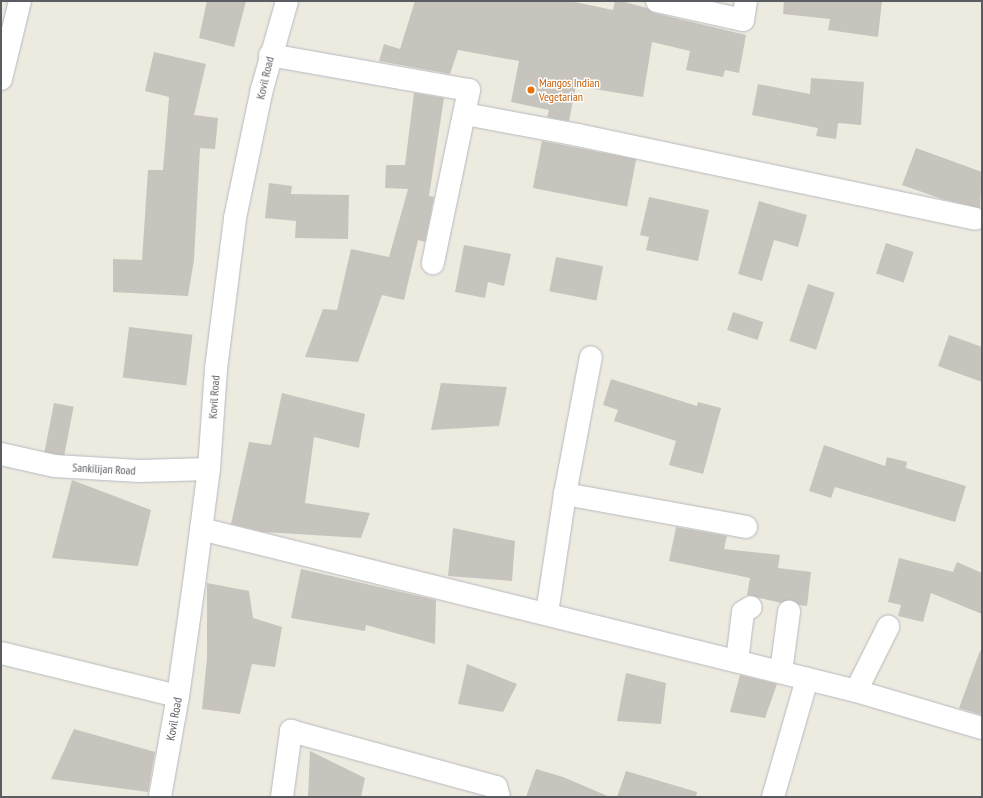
<!DOCTYPE html>
<html>
<head>
<meta charset="utf-8">
<style>
  body { margin:0 }
  #map { position:relative; width:983px; height:798px; overflow:hidden; background:#edeae0; font-family:"PT Sans Narrow",sans-serif }
  div>[style] { position:absolute }
  .building>* { inset:0; background:#c7c4bd; transform-origin:0 0 }
  .roads { filter:drop-shadow(0 0 1px #b6b9be) drop-shadow(0 0 1px #b6b9be) }
  .minor>* { height:22px; margin:-11px; padding:0 11px; transform-origin:11px; border-radius:11px; background:#fff }
  .dots>* { width:11px; height:11px; translate:-50% -50%; box-sizing:border-box; border:2px solid #fff; border-radius:50% }
  span { translate:-50% -50%; white-space:nowrap; text-align:center; line-height:1.15; -webkit-text-stroke:3px #fff; paint-order:stroke }
  .street-label { font-size:12px; color:#595d62 }
  .food-label { font-size:12px; color:#c56008 }
  .left { translate:0 -50%; text-align:left }
  .frame { position:absolute; inset:0; border:2px solid #595d62; pointer-events:none }
</style>
</head>
<body>
<div id="map">
  <div class="building">
    <div style="clip-path:polygon(207px 1px,246px 1px,234px 47px,199px 38px)"></div>
    <div style="clip-path:polygon(415px 1px,570px 1px,613px 10px,615px 1px,621px 1px,647px 8px,654px 13px,746px 35px,739px 73px,725px 70px,723px 77px,686px 70px,690px 51px,652px 42px,643px 97px,576px 86px,569px 121px,547px 117px,549px 110px,511px 102px,519px 61px,458px 50px,450px 74px,379px 61px,384px 44px,400px 49px)"></div>
    <div style="clip-path:polygon(784px 1px,882px 1px,878px 37px,828px 30px,830px 19px,783px 14px)"></div>
    <div style="clip-path:polygon(154px 52px,206px 64px,194px 115px,218px 118px,215px 149px,200px 148px,194px 260px,188px 296px,113px 292px,113px 259px,142px 260px,148px 170px,163px 170px,169px 97px,145px 91px)"></div>
    <div style="clip-path:polygon(811px 78px,864px 82px,861px 125px,838px 123px,836px 139px,816px 136px,818px 128px,752px 115px,758px 84px,810px 94px)"></div>
    <div style="clip-path:polygon(414px 93px,444px 98px,429px 196px,434px 197px,425px 242px,418px 240px,404px 300px,382px 295px,358px 362px,305px 357px,323px 309px,337px 310px,351px 249px,389px 257px,408px 189px,385px 188px,386px 165px,405px 165px)"></div>
    <div style="left:542px;top:141px;width:96px;height:48px;rotate:11deg"></div>
    <div style="clip-path:polygon(916px 148px,982px 172px,980px 208px,942px 199px,902px 185px)"></div>
    <div style="clip-path:polygon(269px 183px,292px 186px,291px 194px,349px 195px,348px 239px,295px 238px,296px 221px,265px 218px)"></div>
    <div style="clip-path:polygon(649px 197px,709px 210px,698px 261px,646px 250px,649px 237px,640px 235px)"></div>
    <div style="clip-path:polygon(759px 201px,807px 215px,798px 247px,774px 240px,762px 281px,738px 274px)"></div>
    <div style="left:886px;top:243px;width:29px;height:32px;rotate:18deg"></div>
    <div style="clip-path:polygon(464px 245px,511px 254px,504px 286px,488px 282px,485px 298px,455px 292px)"></div>
    <div style="left:556px;top:257px;width:48px;height:35px;rotate:11deg"></div>
    <div style="left:808px;top:284px;width:28px;height:60px;rotate:18deg"></div>
    <div style="left:733px;top:312px;width:32px;height:19px;rotate:18deg"></div>
    <div style="left:129px;top:327px;width:64px;height:51px;rotate:7deg"></div>
    <div style="clip-path:polygon(949px 335px,982px 347px,982px 382px,938px 366px)"></div>
    <div style="clip-path:polygon(611px 379px,697px 406px,698px 402px,721px 408px,703px 474px,669px 465px,676px 441px,614px 421px,618px 410px,603px 405px)"></div>
    <div style="clip-path:polygon(441px 383px,507px 387px,499px 426px,431px 430px)"></div>
    <div style="clip-path:polygon(282px 393px,365px 414px,359px 448px,314px 437px,305px 503px,370px 513px,361px 538px,264px 532px,231px 524px,249px 442px,271px 445px)"></div>
    <div style="left:54px;top:403px;width:20px;height:50px;rotate:11deg"></div>
    <div style="clip-path:polygon(824px 445px,885px 466px,887px 457px,907px 462px,906px 468px,966px 486px,955px 522px,835px 487px,831px 498px,809px 491px)"></div>
    <div style="clip-path:polygon(72px 480px,151px 510px,138px 566px,52px 558px)"></div>
    <div style="clip-path:polygon(676px 527px,727px 536px,724px 549px,780px 555px,778px 568px,811px 572px,807px 606px,799px 605px,791px 600px,781px 603px,747px 595px,750px 578px,669px 561px)"></div>
    <div style="clip-path:polygon(453px 528px,515px 541px,512px 581px,448px 576px)"></div>
    <div style="clip-path:polygon(899px 558px,953px 572px,957px 562px,982px 573px,982px 614px,931px 593px,923px 622px,898px 616px,901px 605px,888px 602px)"></div>
    <div style="clip-path:polygon(301px 569px,436px 600px,435px 644px,366px 625px,365px 631px,291px 618px)"></div>
    <div style="clip-path:polygon(207px 583px,249px 591px,253px 618px,282px 627px,275px 667px,252px 664px,240px 714px,202px 709px,207px 658px)"></div>
    <div style="clip-path:polygon(980px 651px,982px 652px,982px 715px,959px 708px)"></div>
    <div style="clip-path:polygon(467px 664px,517px 684px,503px 712px,458px 704px)"></div>
    <div style="clip-path:polygon(626px 673px,666px 683px,661px 724px,617px 721px)"></div>
    <div style="clip-path:polygon(740px 675px,777px 684px,765px 718px,730px 712px)"></div>
    <div style="clip-path:polygon(74px 729px,155px 752px,148px 792px,51px 779px)"></div>
    <div style="clip-path:polygon(310px 751px,365px 778px,361px 797px,308px 797px)"></div>
    <div style="clip-path:polygon(536px 769px,563px 777px,610px 797px,526px 797px)"></div>
    <div style="clip-path:polygon(626px 771px,697px 792px,696px 797px,617px 797px)"></div>
  </div>
  <div class="roads">
    <div class="minor">
      <div style="left:657px;top:1px;width:88px;rotate:12.5deg"></div>
      <div style="left:743px;top:20px;width:19px;rotate:-81deg"></div>
      <div style="left:270px;top:55px;width:202px;rotate:10deg"></div>
      <div style="left:469px;top:90px;width:177px;rotate:101.8deg"></div>
      <div style="left:1px;top:79px;width:80px;rotate:-76.3deg"></div>
      <div style="left:465px;top:114px;width:115px;rotate:10.5deg"></div>
      <div style="left:578px;top:135px;width:406px;rotate:11.9deg"></div>
      <div style="left:1px;top:454px;width:55px;rotate:12.5deg"></div>
      <div style="left:55px;top:466px;width:84px;rotate:3.4deg"></div>
      <div style="left:139px;top:471px;width:70px;rotate:-1.6deg"></div>
      <div style="left:565px;top:494px;width:139px;rotate:-79.3deg"></div>
      <div style="left:201px;top:529px;width:675px;rotate:13.89deg"></div>
      <div style="left:856px;top:691px;width:131px;rotate:16.4deg"></div>
      <div style="left:547px;top:613px;width:120px;rotate:-81.4deg"></div>
      <div style="left:565px;top:494px;width:184px;rotate:10.3deg"></div>
      <div style="left:1px;top:653px;width:182px;rotate:13.7deg"></div>
      <div style="left:737px;top:661px;width:49px;rotate:-83deg"></div>
      <div style="left:743px;top:612px;width:9px;rotate:-32deg"></div>
      <div style="left:781px;top:672px;width:61px;rotate:-82.4deg"></div>
      <div style="left:856px;top:691px;width:72px;rotate:-63.4deg"></div>
      <div style="left:160px;top:797px;width:103px;rotate:-79.9deg"></div>
      <div style="left:178px;top:696px;width:113px;rotate:-81.9deg"></div>
      <div style="left:194px;top:584px;width:116px;rotate:-82.6deg"></div>
      <div style="left:209px;top:469px;width:100px;rotate:-86deg"></div>
      <div style="left:216px;top:369px;width:152px;rotate:-82.8deg"></div>
      <div style="left:235px;top:218px;width:132px;rotate:-78.2deg"></div>
      <div style="left:262px;top:89px;width:91px;rotate:-74.1deg"></div>
      <div style="left:282px;top:797px;width:67px;rotate:-82.2deg"></div>
      <div style="left:291px;top:731px;width:213px;rotate:15.3deg"></div>
      <div style="left:496px;top:787px;width:10px;rotate:73deg"></div>
      <div style="left:773px;top:797px;width:123px;rotate:-73.9deg"></div>
    </div>
  </div>
  <div class="dots">
    <div style="left:531px;top:90px;background:#e8710a"></div>
  </div>
  <div class="street-label">
    <span style="left:265px;top:78px;rotate:-77deg">Kovil Road</span>
    <span style="left:214px;top:397px;rotate:-86deg">Kovil Road</span>
    <span style="left:104px;top:469px;rotate:3deg">Sankilijan Road</span>
    <span style="left:174px;top:719px;rotate:-80deg">Kovil Road</span>
  </div>
  <div class="food-label">
    <span class="left" style="left:539px;top:90px">Mangos Indian<br>Vegetarian</span>
  </div>
  <div class="frame"></div>
</div>
</body>
</html>
